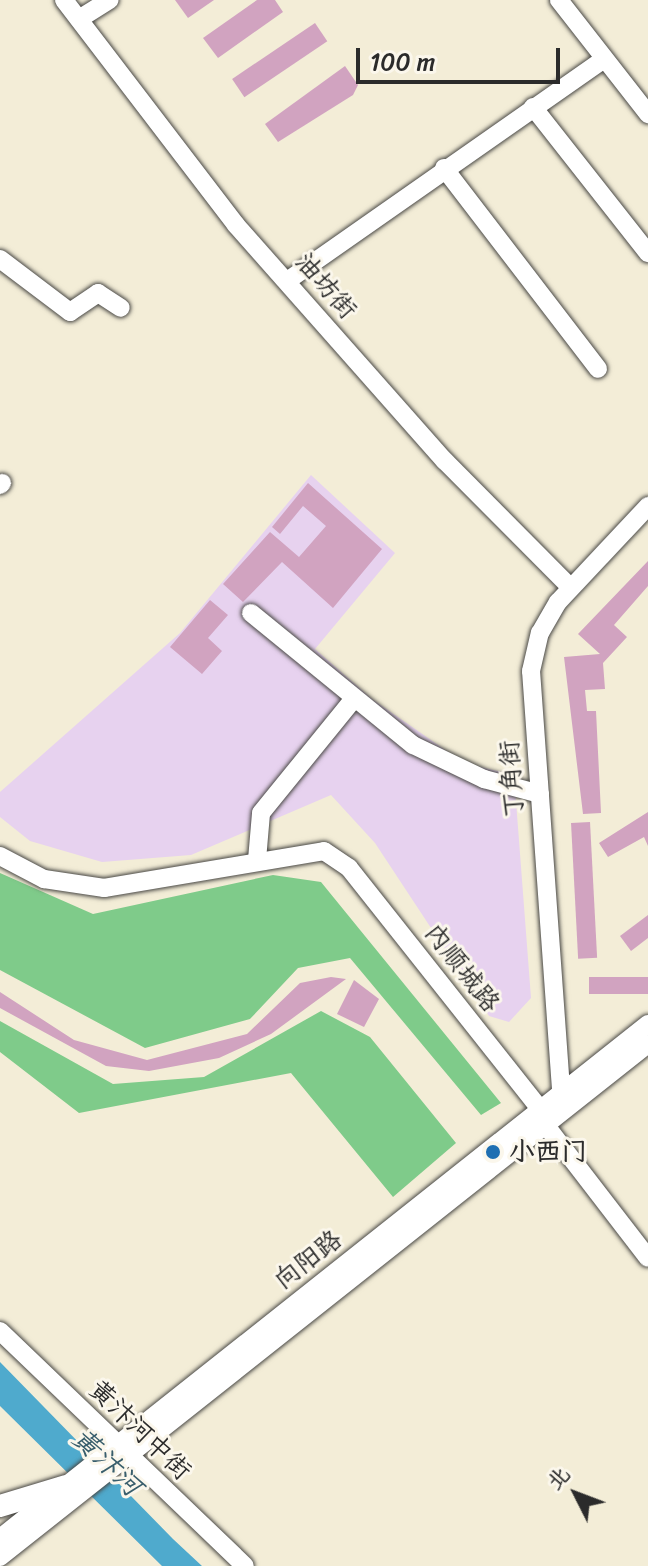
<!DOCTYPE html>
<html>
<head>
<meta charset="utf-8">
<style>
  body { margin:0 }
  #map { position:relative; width:648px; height:1566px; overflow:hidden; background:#f3edd7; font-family:Sriracha,"LXGW WenKai TC",sans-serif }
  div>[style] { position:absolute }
  .built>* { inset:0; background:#e7d2ef }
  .green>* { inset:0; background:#7fcb8a }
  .water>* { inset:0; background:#4faacd }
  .building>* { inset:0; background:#d1a3c0; transform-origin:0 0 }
  .roads { filter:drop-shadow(0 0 2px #494845) drop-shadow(0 0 2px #494845) }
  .minor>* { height:18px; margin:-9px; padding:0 9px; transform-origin:9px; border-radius:9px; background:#fff }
  .major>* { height:22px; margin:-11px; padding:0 11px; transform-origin:11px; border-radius:11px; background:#fff }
  .dots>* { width:22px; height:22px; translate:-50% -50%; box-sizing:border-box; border:4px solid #fbf7ec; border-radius:50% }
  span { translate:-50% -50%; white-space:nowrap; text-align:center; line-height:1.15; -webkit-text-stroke:6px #fbf7ec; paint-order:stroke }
  .street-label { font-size:26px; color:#2b2b2b }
  .poi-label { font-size:26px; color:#2b2b2b; font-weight:700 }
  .left { translate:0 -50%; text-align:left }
  .water-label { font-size:28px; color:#395e6c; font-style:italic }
  .north { position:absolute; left:536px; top:1454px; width:80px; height:80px; -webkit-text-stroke:6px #fbf7ec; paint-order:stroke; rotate:312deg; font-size:22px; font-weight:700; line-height:32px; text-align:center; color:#2b2b2b }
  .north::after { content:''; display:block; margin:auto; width:28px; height:36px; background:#2b2b2b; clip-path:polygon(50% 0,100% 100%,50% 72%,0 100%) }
  .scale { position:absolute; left:356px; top:48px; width:204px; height:36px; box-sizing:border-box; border:4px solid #2b2b2b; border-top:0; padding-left:10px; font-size:24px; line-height:28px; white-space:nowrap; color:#2b2b2b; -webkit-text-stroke:6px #fbf7ec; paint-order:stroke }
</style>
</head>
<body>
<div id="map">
  <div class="built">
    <div style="clip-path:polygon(311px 475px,395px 553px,315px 649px,372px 699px,464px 763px,514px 775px,531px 998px,509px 1022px,489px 1016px,375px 843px,331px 795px,191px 855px,102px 862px,30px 841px,0 817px,0 792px,180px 633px)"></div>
  </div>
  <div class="green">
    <div style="clip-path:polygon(0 873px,93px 914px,273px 875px,321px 882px,501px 1103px,481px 1115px,350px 958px,298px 968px,250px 1019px,145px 1048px,0 970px)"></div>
    <div style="clip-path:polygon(321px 1011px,370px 1037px,456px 1143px,393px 1197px,291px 1073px,79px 1113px,0 1052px,0 1021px,113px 1084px,204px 1077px)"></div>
  </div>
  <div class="water">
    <div style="clip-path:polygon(0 1362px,173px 1539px,202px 1566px,162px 1566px,0 1406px)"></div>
  </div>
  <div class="building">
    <div style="clip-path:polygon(175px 0,214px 0,188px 18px)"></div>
    <div style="clip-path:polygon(257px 0,275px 0,283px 12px,218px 58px,203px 38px)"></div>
    <div style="left:315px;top:23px;width:22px;height:100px;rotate:56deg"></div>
    <div style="clip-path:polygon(345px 66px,358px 85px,353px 95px,278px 142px,265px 124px)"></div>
    <div style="clip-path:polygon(308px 483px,382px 549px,333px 608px,282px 562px,243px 602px,223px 584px,270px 532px,299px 557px,326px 526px,303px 506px,280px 534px,272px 527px)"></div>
    <div style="clip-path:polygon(648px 561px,648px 586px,614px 625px,627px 637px,603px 663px,605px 689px,585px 690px,587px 711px,596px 711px,601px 813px,583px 814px,564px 657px,600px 654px,578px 634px)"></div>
    <div style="clip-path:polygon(210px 600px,228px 615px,208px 638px,222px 651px,202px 674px,170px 647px)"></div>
    <div style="clip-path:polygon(648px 812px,648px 846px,644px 837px,608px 857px,599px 843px)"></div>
    <div style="left:590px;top:822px;width:136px;height:19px;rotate:87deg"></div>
    <div style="clip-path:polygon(648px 915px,648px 938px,631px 951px,620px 936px)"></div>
    <div style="clip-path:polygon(331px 977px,346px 979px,271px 1034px,219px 1058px,149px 1071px,106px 1066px,0 1008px,0 992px,74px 1040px,147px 1060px,247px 1034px,300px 983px)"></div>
    <div style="left:648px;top:977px;width:17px;height:59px;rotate:90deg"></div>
    <div style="clip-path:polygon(354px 980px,379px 999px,364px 1027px,337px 1014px)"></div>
  </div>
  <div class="roads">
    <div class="minor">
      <div style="left:64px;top:0;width:283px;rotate:52.6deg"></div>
      <div style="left:236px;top:225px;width:315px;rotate:48.5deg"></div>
      <div style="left:445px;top:461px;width:177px;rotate:45.2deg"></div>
      <div style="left:559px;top:0;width:145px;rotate:52deg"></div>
      <div style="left:79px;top:19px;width:36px;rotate:-32deg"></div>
      <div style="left:533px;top:107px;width:186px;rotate:51.8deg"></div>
      <div style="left:444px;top:168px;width:253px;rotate:52.5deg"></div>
      <div style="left:0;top:259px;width:88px;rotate:37.1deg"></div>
      <div style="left:70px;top:312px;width:34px;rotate:-34deg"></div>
      <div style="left:98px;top:293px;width:27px;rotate:33deg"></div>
      <div style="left:287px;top:281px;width:387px;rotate:-35deg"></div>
      <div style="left:0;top:485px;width:3px;rotate:-45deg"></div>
      <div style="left:251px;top:613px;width:209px;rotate:39.2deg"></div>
      <div style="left:413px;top:745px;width:79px;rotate:25.6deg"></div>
      <div style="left:484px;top:779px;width:58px;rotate:15deg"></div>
      <div style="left:0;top:856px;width:50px;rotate:27.6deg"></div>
      <div style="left:44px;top:879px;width:61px;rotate:8.5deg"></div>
      <div style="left:104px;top:888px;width:223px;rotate:-9.5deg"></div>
      <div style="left:324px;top:851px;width:30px;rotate:34deg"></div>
      <div style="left:349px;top:868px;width:314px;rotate:51.6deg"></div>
      <div style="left:257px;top:860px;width:47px;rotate:-85.1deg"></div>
      <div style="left:261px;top:813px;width:144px;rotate:-50.9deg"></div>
      <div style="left:561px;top:1089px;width:419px;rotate:-94.1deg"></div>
      <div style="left:531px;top:671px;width:39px;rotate:-77deg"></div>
      <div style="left:540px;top:633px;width:36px;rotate:-60deg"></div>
      <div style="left:558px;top:602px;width:132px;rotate:-46.8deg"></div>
      <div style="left:544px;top:1123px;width:170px;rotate:52.4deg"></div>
      <div style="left:0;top:1331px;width:339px;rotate:43.8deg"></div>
      <div style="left:0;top:1538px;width:827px;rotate:-38.42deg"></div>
      <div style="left:0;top:1557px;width:826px;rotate:-38.37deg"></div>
    </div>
    <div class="major">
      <div style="left:0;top:1506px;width:69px;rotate:-16.9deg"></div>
    </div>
  </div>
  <div class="dots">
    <div style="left:493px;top:1152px;background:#1f6fb2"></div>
  </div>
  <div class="street-label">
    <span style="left:326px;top:286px;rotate:49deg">油坊街</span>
    <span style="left:512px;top:779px;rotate:-94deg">丁角街</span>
    <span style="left:462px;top:968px;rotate:52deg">内顺城路</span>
    <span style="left:308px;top:1260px;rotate:-38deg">向阳路</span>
    <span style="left:140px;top:1430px;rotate:44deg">黄汴河中街</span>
  </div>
  <div class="poi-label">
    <span class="left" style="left:509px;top:1152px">小西门</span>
  </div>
  <div class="water-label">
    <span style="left:107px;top:1462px;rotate:44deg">黄汴河</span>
  </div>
  <div class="north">北</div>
  <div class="scale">100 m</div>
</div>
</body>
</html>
